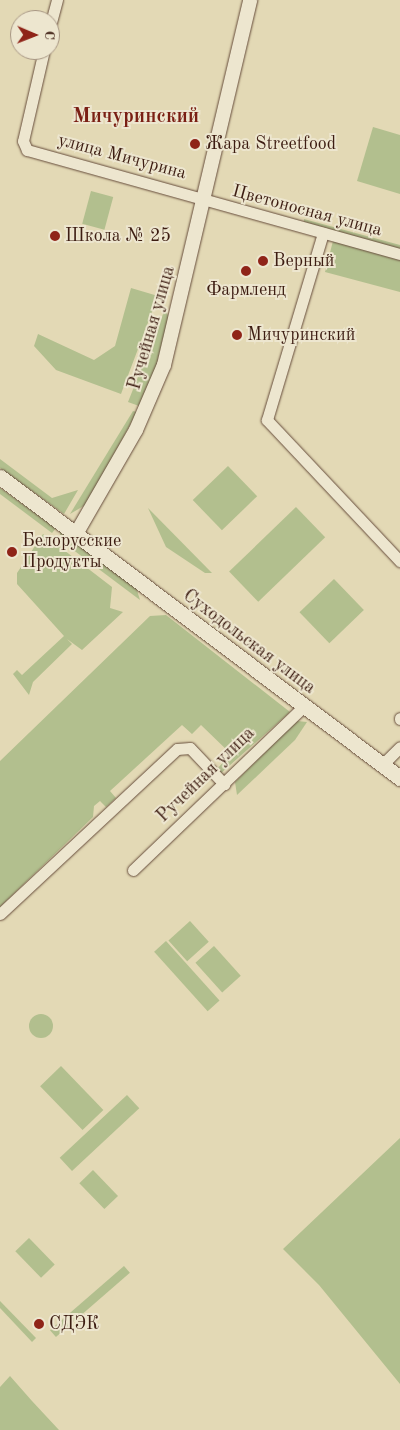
<!DOCTYPE html>
<html>
<head>
<meta charset="utf-8">
<style>
  body { margin:0 }
  #map { position:relative; width:400px; height:1430px; overflow:hidden; background:#e3d9b5; font-family:"Old Standard TT",serif }
  div>[style] { position:absolute }
  .green>* { inset:0; background:#b2bf8e; transform-origin:0 0 }
  .round { border-radius:50% }
  .roads { filter:drop-shadow(0 0 1px #664c3b) drop-shadow(0 0 1px #664c3b) }
  .minor>* { height:11px; margin:-5.5px; padding:0 5.5px; transform-origin:5.5px; border-radius:5.5px; background:#ede6cf }
  .tertiary>* { height:14px; margin:-7px; padding:0 7px; transform-origin:7px; border-radius:7px; background:#ede6cf }
  .secondary>* { height:15px; margin:-7.5px; padding:0 7.5px; transform-origin:7.5px; border-radius:7.5px; background:#ede6cf }
  .dots>* { width:14px; height:14px; translate:-50% -50%; box-sizing:border-box; border:2px solid #ede6cf; border-radius:50% }
  span { translate:-50% -50%; white-space:nowrap; text-align:center; line-height:1.15; -webkit-text-stroke:4px #ede6cf; paint-order:stroke }
  .poi-label { font-size:18px; color:#3d1d12 }
  .left { translate:0 -50%; text-align:left }
  .street-label { font-size:18px; color:#3d1d12 }
  .quarter-label { font-size:20px; color:#7a1f14; font-weight:700 }
  .north { position:absolute; left:10px; top:10px; width:50px; height:50px; box-sizing:border-box; background:#ede6cf; border:1px solid #a79683; border-radius:50%; rotate:91deg; font-size:14px; font-weight:700; line-height:20px; text-align:center; color:#3d1d12 }
  .north::after { content:''; display:block; margin:auto; width:18px; height:22px; background:#8f2418; clip-path:polygon(50% 0,100% 100%,50% 72%,0 100%) }
</style>
</head>
<body>
<div id="map">
  <div class="green">
    <div style="clip-path:polygon(373px 127px,400px 135px,400px 194px,357px 181px)"></div>
    <div style="left:91px;top:191px;width:23px;height:34px;rotate:15deg"></div>
    <div style="clip-path:polygon(304px 219px,400px 245px,400px 249px,304px 222px)"></div>
    <div style="clip-path:polygon(333px 241px,400px 260px,400px 292px,325px 272px)"></div>
    <div style="clip-path:polygon(131px 288px,158px 296px,121px 394px,56px 370px,34px 346px,38px 334px,94px 360px,115px 346px)"></div>
    <div style="clip-path:polygon(165px 309px,171px 322px,164px 350px,139px 406px,128px 402px)"></div>
    <div style="clip-path:polygon(133px 411px,137px 412px,87px 504px,70px 514px)"></div>
    <div style="clip-path:polygon(0 459px,52px 498px,78px 490px,64px 514px,0 468px)"></div>
    <div style="left:228px;top:466px;width:42px;height:49px;rotate:46deg"></div>
    <div style="clip-path:polygon(0 488px,56px 528px,52px 533px,0 494px)"></div>
    <div style="left:296px;top:507px;width:42px;height:93px;rotate:46deg"></div>
    <div style="clip-path:polygon(148px 508px,212px 573px,205px 573px,166px 547px)"></div>
    <div style="clip-path:polygon(60px 531px,136px 587px,140px 600px,60px 540px)"></div>
    <div style="clip-path:polygon(43px 534px,112px 587px,110px 608px,123px 612px,82px 650px,67px 639px,72px 644px,33px 682px,29px 695px,13px 674px,17px 670px,22px 675px,64px 636px,17px 584px,17px 573px)"></div>
    <div style="left:334px;top:579px;width:43px;height:48px;rotate:46deg"></div>
    <div style="clip-path:polygon(166px 615px,290px 712px,220px 774px,216px 770px,231px 754px,201px 725px,192px 734px,182px 725px,110px 791px,116px 798px,106px 807px,100px 801px,94px 806px,93px 817px,0 907px,0 761px,150px 616px)"></div>
    <div style="clip-path:polygon(297px 721px,307px 722px,295px 740px,237px 795px,235px 782px)"></div>
    <div style="left:190px;top:921px;width:28px;height:29px;rotate:48deg"></div>
    <div style="left:166px;top:941px;width:80px;height:16px;rotate:48deg"></div>
    <div style="left:214px;top:946px;width:40px;height:25px;rotate:48deg"></div>
    <div class="round" style="left:29px;top:1014px;width:24px;height:24px"></div>
    <div style="left:61px;top:1066px;width:61px;height:29px;rotate:46deg"></div>
    <div style="left:127px;top:1095px;width:18px;height:92px;rotate:47deg"></div>
    <div style="clip-path:polygon(400px 1138px,400px 1384px,319px 1285px,283px 1249px)"></div>
    <div style="left:93px;top:1170px;width:36px;height:19px;rotate:46deg"></div>
    <div style="left:29px;top:1238px;width:37px;height:19px;rotate:46deg"></div>
    <div style="left:124px;top:1266px;width:9px;height:98px;rotate:49deg"></div>
    <div style="clip-path:polygon(0 1301px,36px 1338px,32px 1342px,0 1308px)"></div>
    <div style="clip-path:polygon(10px 1376px,32px 1401px,59px 1430px,0 1430px,0 1387px)"></div>
  </div>
  <div class="roads">
    <div class="minor">
      <div style="left:50px;top:26px;width:27px;rotate:-75deg"></div>
      <div style="left:44px;top:50px;width:93px;rotate:103deg"></div>
      <div style="left:23px;top:141px;width:10px;rotate:66deg"></div>
      <div style="left:27px;top:150px;width:387px;rotate:15.6deg"></div>
      <div style="left:323px;top:233px;width:195px;rotate:106.7deg"></div>
      <div style="left:267px;top:420px;width:194px;rotate:46.7deg"></div>
      <div style="left:400px;top:718px;width:1px;rotate:90deg"></div>
      <div style="left:382px;top:765px;width:25px;rotate:-45deg"></div>
      <div style="left:133px;top:870px;width:237px;rotate:-43.8deg"></div>
      <div style="left:0;top:914px;width:242px;rotate:-43deg"></div>
      <div style="left:177px;top:749px;width:13px;rotate:-4deg"></div>
      <div style="left:190px;top:748px;width:50px;rotate:46.6deg"></div>
    </div>
    <div class="tertiary">
      <div style="left:76px;top:534px;width:120px;rotate:-60deg"></div>
      <div style="left:136px;top:430px;width:71px;rotate:-66.7deg"></div>
      <div style="left:164px;top:365px;width:375px;rotate:-76.7deg"></div>
    </div>
    <div class="secondary">
      <div style="left:0;top:477px;width:501px;rotate:36.96deg"></div>
    </div>
  </div>
  <div class="dots">
    <div style="left:195px;top:144px;background:#8f2418"></div>
    <div style="left:55px;top:236px;background:#8f2418"></div>
    <div style="left:263px;top:261px;background:#8f2418"></div>
    <div style="left:246px;top:271px;background:#8f2418"></div>
    <div style="left:237px;top:335px;background:#8f2418"></div>
    <div style="left:12px;top:552px;background:#8f2418"></div>
    <div style="left:39px;top:1324px;background:#8f2418"></div>
  </div>
  <div class="poi-label">
    <span class="left" style="left:205px;top:144px">Жара Streetfood</span>
    <span class="left" style="left:65px;top:236px">Школа № 25</span>
    <span class="left" style="left:273px;top:261px">Верный</span>
    <span style="left:246px;top:290px">Фармленд</span>
    <span class="left" style="left:247px;top:335px">Мичуринский</span>
    <span class="left" style="left:22px;top:552px">Белорусские<br>Продукты</span>
    <span class="left" style="left:49px;top:1324px">СДЭК</span>
  </div>
  <div class="street-label">
    <span style="left:122px;top:157px;rotate:15deg">улица Мичурина</span>
    <span style="left:307px;top:211px;rotate:15deg">Цветоносная улица</span>
    <span style="left:152px;top:328px;rotate:-74deg">Ручейная улица</span>
    <span style="left:249px;top:642px;rotate:37deg">Суходольская улица</span>
    <span style="left:206px;top:775px;rotate:-44deg">Ручейная улица</span>
  </div>
  <div class="quarter-label">
    <span style="left:136px;top:117px">Мичуринский</span>
  </div>
  <div class="north">С</div>
</div>
</body>
</html>
